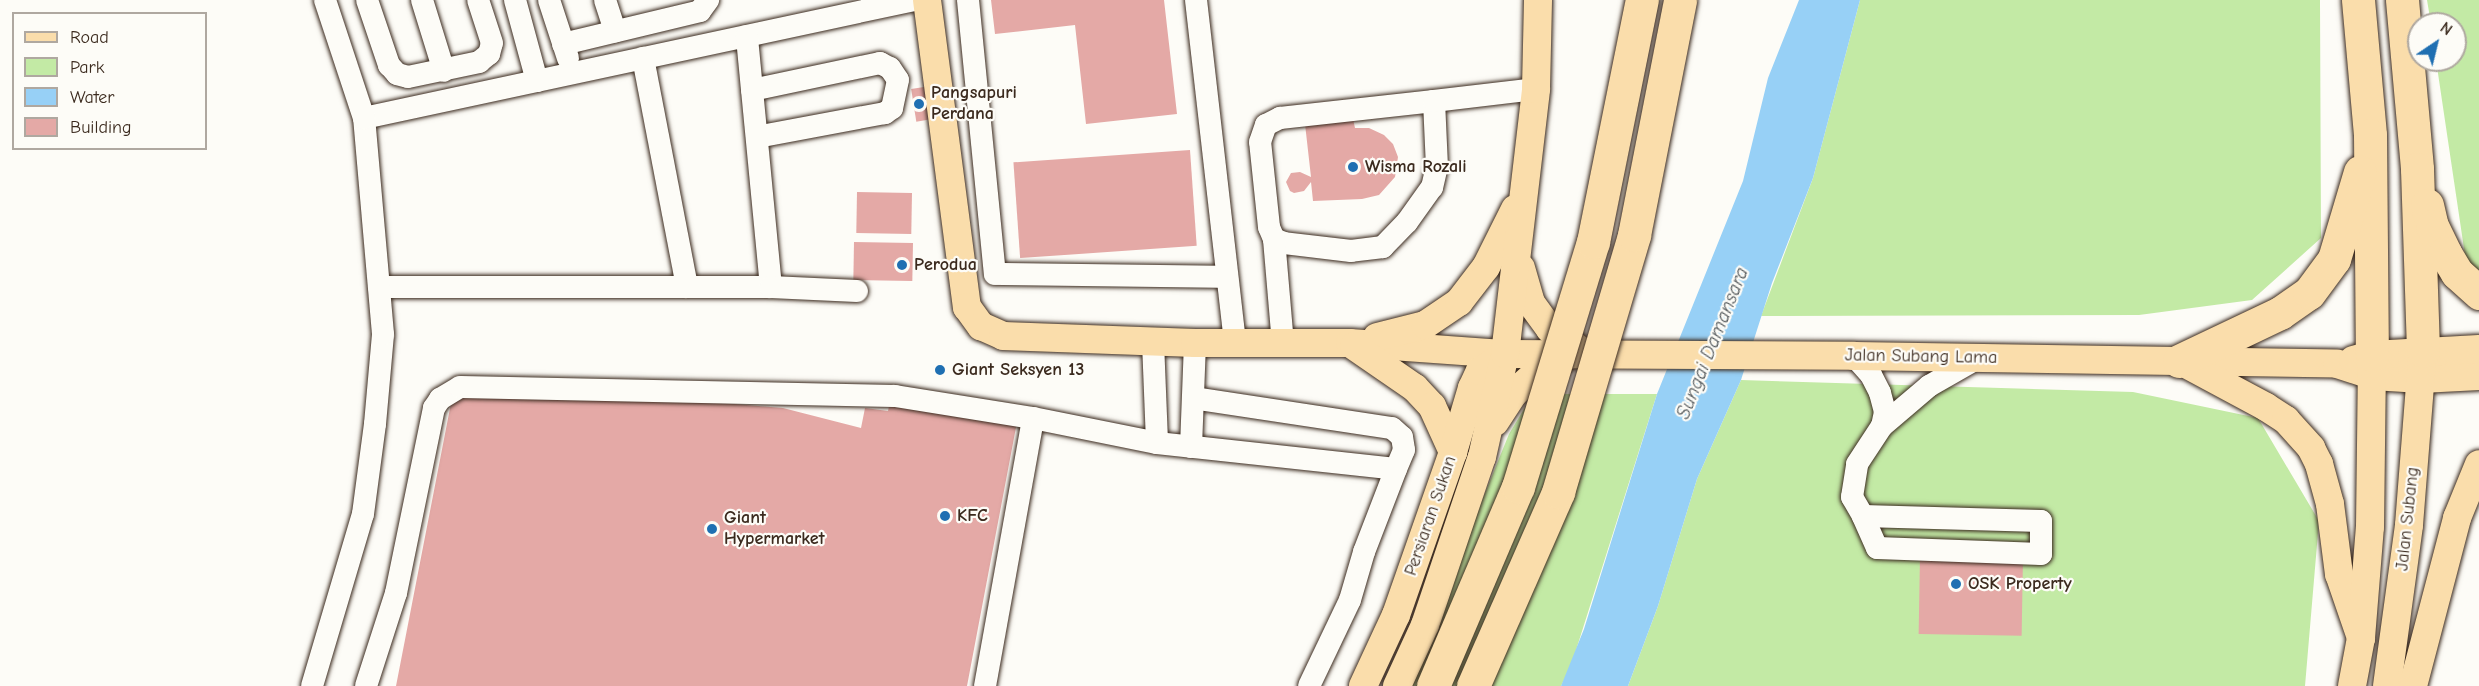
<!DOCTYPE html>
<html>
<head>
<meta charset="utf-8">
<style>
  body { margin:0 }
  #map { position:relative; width:2479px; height:686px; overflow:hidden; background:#fdfcf7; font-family:"Comic Neue",sans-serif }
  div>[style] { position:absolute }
  .green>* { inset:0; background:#c3eaa5 }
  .water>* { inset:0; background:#97d0f6 }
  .building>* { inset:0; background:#e4a9a6; transform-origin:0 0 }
  .roads { filter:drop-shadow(0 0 2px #3b2a1e) drop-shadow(0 0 2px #3b2a1e) }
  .minor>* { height:22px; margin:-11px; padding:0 11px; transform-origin:11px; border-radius:11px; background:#fdfcf7 }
  .major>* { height:28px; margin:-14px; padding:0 14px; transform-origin:14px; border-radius:14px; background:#faddab }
  .highway>* { height:33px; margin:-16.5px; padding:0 16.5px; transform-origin:16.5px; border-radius:16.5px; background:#faddab }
  .bridges { filter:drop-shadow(0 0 2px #3b2a1e) drop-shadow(0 0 2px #3b2a1e) }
  .highway-bridge>* { height:33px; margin:-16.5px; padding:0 16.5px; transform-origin:16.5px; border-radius:16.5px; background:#faddab }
  .dots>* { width:16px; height:16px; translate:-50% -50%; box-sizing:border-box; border:3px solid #fdfcf7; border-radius:50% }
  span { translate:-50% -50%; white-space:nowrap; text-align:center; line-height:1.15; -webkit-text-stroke:4.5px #fdfcf7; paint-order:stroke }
  .poi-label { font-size:18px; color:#3b2a1e; font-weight:700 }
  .left { translate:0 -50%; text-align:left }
  .street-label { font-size:18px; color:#3b2a1e }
  .water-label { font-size:20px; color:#575c5f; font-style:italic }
  .legend { position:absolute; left:12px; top:12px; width:195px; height:138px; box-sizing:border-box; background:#fdfcf7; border:2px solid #afa8a0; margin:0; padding:8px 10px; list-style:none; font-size:18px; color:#3b2a1e }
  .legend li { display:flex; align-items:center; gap:12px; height:30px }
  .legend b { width:30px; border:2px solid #afa8a0 }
  .north { position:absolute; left:2407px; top:12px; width:60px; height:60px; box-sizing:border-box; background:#fdfcf7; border:2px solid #afa8a0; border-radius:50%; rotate:35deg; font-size:16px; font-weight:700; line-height:24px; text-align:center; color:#3b2a1e }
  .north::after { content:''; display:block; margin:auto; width:21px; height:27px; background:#1f6fb2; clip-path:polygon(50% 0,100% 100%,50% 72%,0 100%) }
</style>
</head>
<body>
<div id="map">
  <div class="green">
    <div style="clip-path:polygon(1860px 0,2320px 0,2321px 238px,2252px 300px,2139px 315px,1761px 316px,1813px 178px)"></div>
    <div style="clip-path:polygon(2427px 0,2479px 0,2479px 271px,2466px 262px,2436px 60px,2455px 60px,2455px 24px,2431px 24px)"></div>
    <div style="clip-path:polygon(1741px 380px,2133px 392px,2258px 418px,2319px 521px,2305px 686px,1628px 686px,1658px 606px,1697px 479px)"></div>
    <div style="clip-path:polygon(1533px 394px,1657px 394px,1571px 666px,1561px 686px,1404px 686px,1429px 631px,1509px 434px)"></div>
  </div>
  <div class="water">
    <div style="clip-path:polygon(1799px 0,1860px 0,1813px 178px,1772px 283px,1741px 380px,1697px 479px,1658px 606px,1628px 686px,1561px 686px,1584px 629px,1657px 394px,1743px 181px,1768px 78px)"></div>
  </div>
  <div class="building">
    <div style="clip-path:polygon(991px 0,1164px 0,1177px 114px,1086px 124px,1075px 25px,995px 34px)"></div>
    <div style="left:924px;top:87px;width:33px;height:13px;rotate:81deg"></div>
    <div style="clip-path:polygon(1353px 119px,1355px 128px,1369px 128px,1384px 135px,1393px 144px,1398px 157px,1395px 177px,1379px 195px,1362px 199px,1313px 201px,1311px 182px,1304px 191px,1294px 193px,1290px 191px,1286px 182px,1291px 173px,1300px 172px,1311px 177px,1305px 124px)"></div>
    <div style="left:1190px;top:150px;width:96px;height:177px;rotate:86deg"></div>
    <div style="left:857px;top:192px;width:55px;height:41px;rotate:1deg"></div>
    <div style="left:854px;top:242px;width:59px;height:38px;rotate:1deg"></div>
    <div style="clip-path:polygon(557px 389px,783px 408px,861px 428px,865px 408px,888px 411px,890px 401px,1017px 422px,967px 686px,396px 686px,452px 398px)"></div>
    <div style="left:1920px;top:556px;width:103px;height:78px;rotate:1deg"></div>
  </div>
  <div class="roads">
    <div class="minor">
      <div style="left:367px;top:0;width:69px;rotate:71.3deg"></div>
      <div style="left:389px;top:65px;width:12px;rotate:48deg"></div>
      <div style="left:397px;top:74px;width:11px;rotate:15deg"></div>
      <div style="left:408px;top:77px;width:73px;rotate:-11.9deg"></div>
      <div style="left:479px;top:62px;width:13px;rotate:-39deg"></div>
      <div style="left:489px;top:54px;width:11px;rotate:-75deg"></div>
      <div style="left:492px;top:43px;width:45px;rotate:-108deg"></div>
      <div style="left:422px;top:0;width:74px;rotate:72.8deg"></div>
      <div style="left:515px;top:0;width:84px;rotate:74.8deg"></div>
      <div style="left:549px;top:0;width:61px;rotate:71.9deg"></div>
      <div style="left:605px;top:0;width:33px;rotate:72deg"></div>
      <div style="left:968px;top:0;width:275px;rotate:84.4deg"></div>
      <div style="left:995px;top:274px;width:232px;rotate:0.7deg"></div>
      <div style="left:1196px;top:0;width:345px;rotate:83.5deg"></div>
      <div style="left:563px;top:44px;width:141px;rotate:-13.5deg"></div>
      <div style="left:700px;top:11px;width:14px;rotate:-54deg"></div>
      <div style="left:643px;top:58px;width:233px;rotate:79.1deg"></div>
      <div style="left:752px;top:90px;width:131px;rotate:-11.9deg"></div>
      <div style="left:880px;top:63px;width:11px;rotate:27deg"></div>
      <div style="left:890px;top:68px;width:14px;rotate:56deg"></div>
      <div style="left:898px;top:80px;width:29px;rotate:102deg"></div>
      <div style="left:892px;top:108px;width:9px;rotate:144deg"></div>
      <div style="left:885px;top:113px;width:130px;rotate:169.4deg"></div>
      <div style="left:1434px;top:101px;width:65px;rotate:87.4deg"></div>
      <div style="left:1437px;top:166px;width:22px;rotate:103deg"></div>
      <div style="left:1432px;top:187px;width:43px;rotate:125.5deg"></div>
      <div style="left:1407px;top:222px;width:35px;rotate:134deg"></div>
      <div style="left:1383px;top:247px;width:32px;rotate:173deg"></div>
      <div style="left:1351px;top:251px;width:67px;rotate:-173.2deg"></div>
      <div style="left:1284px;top:243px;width:11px;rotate:-158deg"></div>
      <div style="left:1274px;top:239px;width:13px;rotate:-113deg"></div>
      <div style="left:1269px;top:227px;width:85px;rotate:-96deg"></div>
      <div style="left:1260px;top:142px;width:18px;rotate:-71deg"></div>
      <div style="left:1266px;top:125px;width:16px;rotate:-27deg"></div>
      <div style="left:1280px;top:118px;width:155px;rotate:-6.3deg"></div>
      <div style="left:1434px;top:101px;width:103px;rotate:-6.7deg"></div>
      <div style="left:364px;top:118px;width:563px;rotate:-12.11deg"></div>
      <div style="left:1274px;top:239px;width:104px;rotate:85.1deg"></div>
      <div style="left:379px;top:287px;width:392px"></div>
      <div style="left:771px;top:287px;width:252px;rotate:-95.5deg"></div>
      <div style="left:771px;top:287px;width:86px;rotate:2.7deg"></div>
      <div style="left:1153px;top:342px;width:101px;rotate:87.7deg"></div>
      <div style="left:1854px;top:356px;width:25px;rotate:48deg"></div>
      <div style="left:1871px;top:375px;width:20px;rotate:63deg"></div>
      <div style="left:1880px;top:393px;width:20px;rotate:75deg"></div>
      <div style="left:1885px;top:412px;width:14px;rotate:102deg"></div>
      <div style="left:1193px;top:398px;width:201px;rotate:8.6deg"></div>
      <div style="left:1392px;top:428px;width:13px;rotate:42deg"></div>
      <div style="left:1402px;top:437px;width:13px;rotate:81deg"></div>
      <div style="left:1404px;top:450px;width:21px;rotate:113deg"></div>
      <div style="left:1191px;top:447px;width:104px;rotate:-87.8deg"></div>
      <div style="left:1863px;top:516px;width:178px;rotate:1.6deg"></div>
      <div style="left:2041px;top:521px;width:33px;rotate:90deg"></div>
      <div style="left:2041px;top:554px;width:164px;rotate:-177.9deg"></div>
      <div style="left:1877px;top:548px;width:35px;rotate:-114deg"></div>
      <div style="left:1863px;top:516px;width:22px;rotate:-120deg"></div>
      <div style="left:1852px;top:497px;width:33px;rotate:-81deg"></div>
      <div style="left:1857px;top:464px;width:45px;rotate:-56.7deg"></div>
      <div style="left:1882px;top:426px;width:62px;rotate:-40.4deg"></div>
      <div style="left:1929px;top:386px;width:56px;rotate:-29.7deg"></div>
      <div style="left:312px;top:686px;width:179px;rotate:-73.5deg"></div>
      <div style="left:363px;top:514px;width:91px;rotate:-82.4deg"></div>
      <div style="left:375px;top:424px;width:90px;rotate:-84.9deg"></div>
      <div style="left:383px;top:334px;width:217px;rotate:-95deg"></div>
      <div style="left:364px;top:118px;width:124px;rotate:-108.3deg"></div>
      <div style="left:366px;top:686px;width:98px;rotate:-72.1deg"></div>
      <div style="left:396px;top:593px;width:189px;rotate:-78.4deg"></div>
      <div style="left:434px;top:408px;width:11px;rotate:-56deg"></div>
      <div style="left:440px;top:399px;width:23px;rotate:-31deg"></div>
      <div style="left:460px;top:387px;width:435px;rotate:1.2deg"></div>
      <div style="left:895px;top:396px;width:140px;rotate:9.1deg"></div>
      <div style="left:985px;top:686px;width:272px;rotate:-79.8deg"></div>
      <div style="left:1033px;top:418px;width:126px;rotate:11.4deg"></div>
      <div style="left:1157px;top:443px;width:240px;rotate:6.2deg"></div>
      <div style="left:1396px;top:469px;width:89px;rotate:111.1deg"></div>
      <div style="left:1364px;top:552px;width:50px;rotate:106.3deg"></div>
      <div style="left:1350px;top:600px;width:95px;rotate:115.5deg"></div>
    </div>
    <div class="major">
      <div style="left:927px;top:0;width:310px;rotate:82.6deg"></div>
      <div style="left:967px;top:307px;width:24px;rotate:54deg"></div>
      <div style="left:981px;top:326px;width:24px;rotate:24deg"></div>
      <div style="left:1003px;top:336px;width:192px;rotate:2.1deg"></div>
      <div style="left:1195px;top:343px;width:155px"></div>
      <div style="left:1350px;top:343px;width:155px;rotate:4.1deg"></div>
      <div style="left:1505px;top:354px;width:349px;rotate:0.3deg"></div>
      <div style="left:1854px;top:356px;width:483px;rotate:0.9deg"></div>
      <div style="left:2337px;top:364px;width:38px;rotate:18deg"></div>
      <div style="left:2373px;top:376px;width:48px;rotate:3.6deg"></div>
      <div style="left:2421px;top:379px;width:58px;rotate:-3deg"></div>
      <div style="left:1521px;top:268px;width:36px;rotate:74deg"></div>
      <div style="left:1531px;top:303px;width:32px;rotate:54deg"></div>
      <div style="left:1550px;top:329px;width:38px;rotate:35deg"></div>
      <div style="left:1377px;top:337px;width:49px;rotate:-14deg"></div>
      <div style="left:1425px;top:325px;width:41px;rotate:-34.1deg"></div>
      <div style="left:1459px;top:302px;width:44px;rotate:-52.4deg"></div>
      <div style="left:1486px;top:267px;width:65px;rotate:-63.4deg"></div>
      <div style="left:1354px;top:346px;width:74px;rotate:34.5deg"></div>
      <div style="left:1415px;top:388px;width:25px;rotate:47deg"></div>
      <div style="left:1432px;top:406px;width:51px;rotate:65.5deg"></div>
      <div style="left:2353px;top:360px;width:20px;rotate:-15deg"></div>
      <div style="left:2372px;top:355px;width:107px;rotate:-3.2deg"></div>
      <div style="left:2184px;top:363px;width:93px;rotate:28.2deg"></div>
      <div style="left:2266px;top:407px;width:24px;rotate:33deg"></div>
      <div style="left:2286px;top:420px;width:38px;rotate:48deg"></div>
      <div style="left:2311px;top:448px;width:18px;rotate:63deg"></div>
      <div style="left:2319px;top:464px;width:41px;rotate:74.6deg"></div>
      <div style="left:2330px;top:504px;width:71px;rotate:82.7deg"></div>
      <div style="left:2339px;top:574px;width:68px;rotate:71deg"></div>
      <div style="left:1495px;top:422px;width:33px;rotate:-57deg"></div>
      <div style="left:1513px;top:394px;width:31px;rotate:-42deg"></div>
      <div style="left:1536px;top:373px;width:37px;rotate:-29deg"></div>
      <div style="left:1363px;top:686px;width:78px;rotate:-65.1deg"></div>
      <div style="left:1396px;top:615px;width:173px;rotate:-70.7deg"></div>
      <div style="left:1453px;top:452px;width:67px;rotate:-73.5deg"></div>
      <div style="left:1472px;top:388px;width:19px;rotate:-65deg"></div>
      <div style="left:1480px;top:371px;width:30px;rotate:-34deg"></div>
      <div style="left:1397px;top:686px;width:67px;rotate:-65.3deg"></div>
      <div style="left:1425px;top:625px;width:177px;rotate:-71.3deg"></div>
      <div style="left:1482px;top:457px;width:106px;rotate:-77.4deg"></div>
      <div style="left:1505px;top:354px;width:267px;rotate:-83.3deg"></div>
      <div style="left:1536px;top:89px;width:89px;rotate:-88.7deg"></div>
      <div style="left:2352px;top:686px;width:49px;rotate:-79.4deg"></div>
      <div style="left:2361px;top:638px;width:111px;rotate:-85.4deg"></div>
      <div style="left:2370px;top:527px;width:168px;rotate:-89.3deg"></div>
      <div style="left:2387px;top:686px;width:162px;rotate:-82.2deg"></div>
      <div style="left:2409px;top:525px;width:166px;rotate:-85.5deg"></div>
      <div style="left:2413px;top:686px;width:174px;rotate:-75.3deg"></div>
      <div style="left:2457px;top:518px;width:58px;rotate:-67.8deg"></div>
    </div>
    <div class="highway">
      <div style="left:2358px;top:0;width:136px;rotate:84.9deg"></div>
      <div style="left:2370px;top:135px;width:220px;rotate:89.5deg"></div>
      <div style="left:2402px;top:0;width:170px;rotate:84.9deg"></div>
      <div style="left:2417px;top:169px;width:182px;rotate:88.1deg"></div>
      <div style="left:2427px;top:205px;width:22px;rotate:77deg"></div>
      <div style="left:2432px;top:226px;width:30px;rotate:64deg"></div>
      <div style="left:2445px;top:253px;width:23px;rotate:59deg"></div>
      <div style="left:2457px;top:273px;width:30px;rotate:42deg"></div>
      <div style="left:2179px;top:361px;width:112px;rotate:-25.4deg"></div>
      <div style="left:2280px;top:313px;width:35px;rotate:-35deg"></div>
      <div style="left:2309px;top:293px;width:42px;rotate:-53.7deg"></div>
      <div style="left:2334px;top:259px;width:91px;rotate:-73.4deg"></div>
    </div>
  </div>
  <div class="bridges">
    <div class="highway-bridge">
      <div style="left:1433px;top:686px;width:216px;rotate:-66.9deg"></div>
      <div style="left:1518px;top:487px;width:256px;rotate:-73deg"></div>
      <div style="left:1593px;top:242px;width:247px;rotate:-78.6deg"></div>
      <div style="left:1473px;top:686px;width:212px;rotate:-66.3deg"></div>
      <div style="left:1558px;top:492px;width:268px;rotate:-73.5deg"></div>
      <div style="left:1634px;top:235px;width:239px;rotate:-78.9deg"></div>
    </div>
  </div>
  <div class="dots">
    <div style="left:919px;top:104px;background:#1f6fb2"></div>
    <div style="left:1353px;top:167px;background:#1f6fb2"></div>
    <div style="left:902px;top:265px;background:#1f6fb2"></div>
    <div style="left:940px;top:370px;background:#1f6fb2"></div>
    <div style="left:945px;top:516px;background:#1f6fb2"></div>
    <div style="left:712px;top:529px;background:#1f6fb2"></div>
    <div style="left:1956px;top:584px;background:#1f6fb2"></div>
  </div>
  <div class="poi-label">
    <span class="left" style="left:931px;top:104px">Pangsapuri<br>Perdana</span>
    <span class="left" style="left:1365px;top:167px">Wisma Rozali</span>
    <span class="left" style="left:914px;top:265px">Perodua</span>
    <span class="left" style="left:952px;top:370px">Giant Seksyen 13</span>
    <span class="left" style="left:957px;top:516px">KFC</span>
    <span class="left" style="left:724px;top:529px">Giant<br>Hypermarket</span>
    <span class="left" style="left:1968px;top:584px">OSK Property</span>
  </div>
  <div class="street-label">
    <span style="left:1921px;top:357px;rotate:1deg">Jalan Subang Lama</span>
    <span style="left:1431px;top:516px;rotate:-71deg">Persiaran Sukan</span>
    <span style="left:2408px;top:519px;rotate:-84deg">Jalan Subang</span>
  </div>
  <div class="water-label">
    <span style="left:1712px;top:343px;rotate:-68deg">Sungai Damansara</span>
  </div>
  <ul class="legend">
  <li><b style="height:8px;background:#faddab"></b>Road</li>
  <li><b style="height:16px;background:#c3eaa5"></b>Park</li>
  <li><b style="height:16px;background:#97d0f6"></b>Water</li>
  <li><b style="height:16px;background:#e4a9a6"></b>Building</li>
  </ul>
  <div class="north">N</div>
</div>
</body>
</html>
